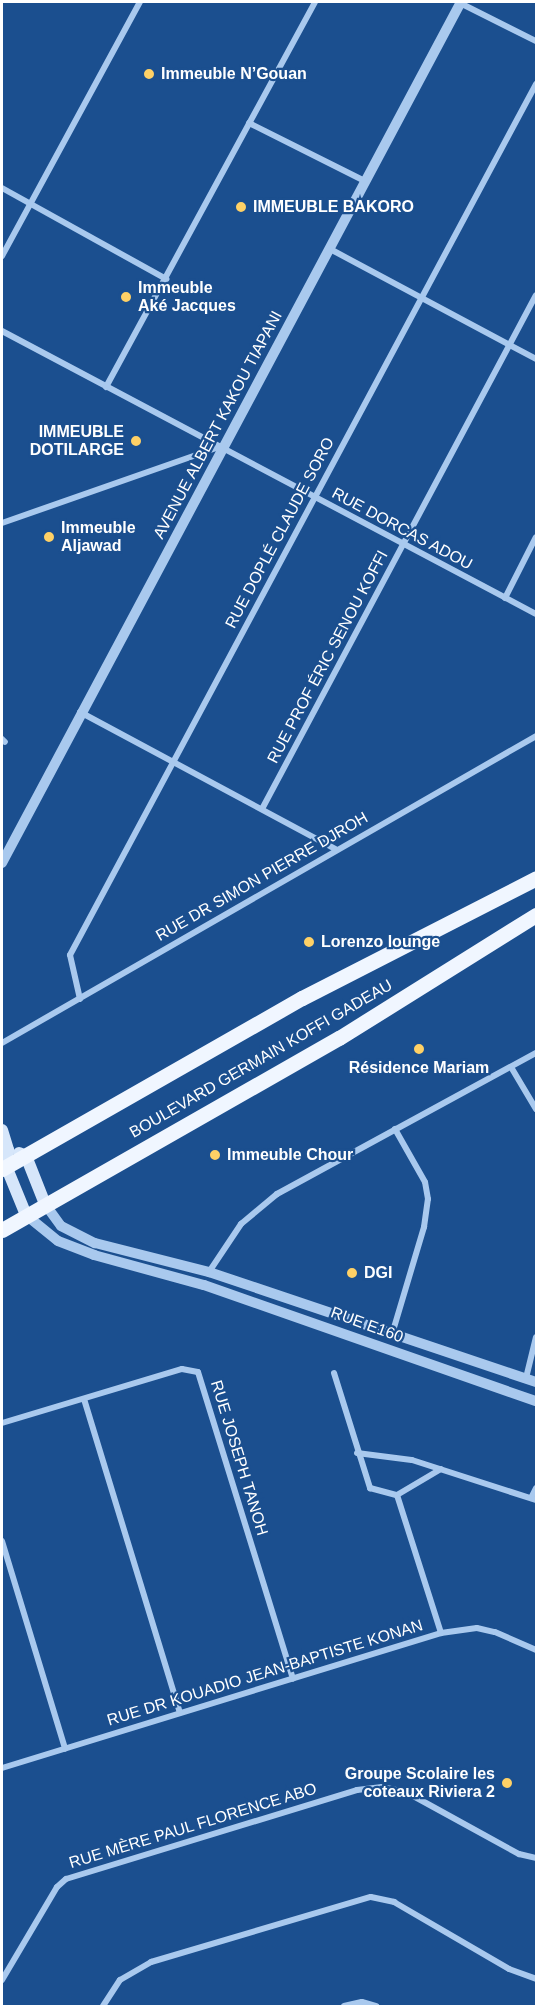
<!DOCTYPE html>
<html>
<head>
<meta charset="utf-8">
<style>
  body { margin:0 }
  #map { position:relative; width:538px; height:2008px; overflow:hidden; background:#1b4f8f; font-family:Arial,sans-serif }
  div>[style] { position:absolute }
  .minor>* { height:6px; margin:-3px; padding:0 3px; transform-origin:3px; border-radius:3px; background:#a9c9ee }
  .tertiary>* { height:10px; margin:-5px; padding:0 5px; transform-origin:5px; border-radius:5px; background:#a9c9ee }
  .secondary>* { height:12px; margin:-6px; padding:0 6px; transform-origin:6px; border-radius:6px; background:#d6e6fa }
  .primary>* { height:15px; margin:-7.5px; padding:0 7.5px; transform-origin:7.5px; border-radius:7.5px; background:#f0f6ff }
  .dots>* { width:16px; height:16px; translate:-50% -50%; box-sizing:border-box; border:3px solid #1b4f8f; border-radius:50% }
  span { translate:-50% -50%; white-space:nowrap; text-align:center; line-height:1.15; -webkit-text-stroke:4.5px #1b4f8f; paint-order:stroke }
  .poi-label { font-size:16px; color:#fff; font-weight:700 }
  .left { translate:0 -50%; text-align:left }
  .right { translate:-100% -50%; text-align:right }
  .street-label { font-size:16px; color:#fff }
  .frame { position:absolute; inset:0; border:3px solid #fff; pointer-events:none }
</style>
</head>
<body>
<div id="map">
  <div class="minor">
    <div style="left:460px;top:3px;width:85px;rotate:26.6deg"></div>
    <div style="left:249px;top:123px;width:130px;rotate:26.6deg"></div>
    <div style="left:2px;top:188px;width:188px;rotate:29deg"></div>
    <div style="left:330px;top:249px;width:234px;rotate:28.1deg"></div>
    <div style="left:2px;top:256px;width:289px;rotate:-61.5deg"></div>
    <div style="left:2px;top:331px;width:604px;rotate:27.92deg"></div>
    <div style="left:106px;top:387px;width:438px;rotate:-61.5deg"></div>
    <div style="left:2px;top:523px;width:233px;rotate:-19.3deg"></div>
    <div style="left:505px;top:598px;width:68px;rotate:-63.1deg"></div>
    <div style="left:80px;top:712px;width:290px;rotate:28.2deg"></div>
    <div style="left:2px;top:739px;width:4px;rotate:45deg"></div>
    <div style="left:262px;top:809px;width:582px;rotate:-61.94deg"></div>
    <div style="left:80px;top:999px;width:45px;rotate:-102.8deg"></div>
    <div style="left:70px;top:955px;width:988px;rotate:-61.85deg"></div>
    <div style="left:2px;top:1043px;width:616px;rotate:-29.89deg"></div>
    <div style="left:511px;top:1067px;width:49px;rotate:59.2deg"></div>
    <div style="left:209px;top:1272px;width:58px;rotate:-56.3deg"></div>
    <div style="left:241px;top:1224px;width:47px;rotate:-39.8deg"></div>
    <div style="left:277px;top:1194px;width:295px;rotate:-28.6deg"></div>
    <div style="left:393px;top:1331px;width:109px;rotate:-73.4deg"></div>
    <div style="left:424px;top:1227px;width:28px;rotate:-82deg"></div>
    <div style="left:428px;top:1199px;width:17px;rotate:-100deg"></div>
    <div style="left:425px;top:1182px;width:61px;rotate:-119.5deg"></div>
    <div style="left:334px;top:1373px;width:121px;rotate:72.6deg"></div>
    <div style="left:370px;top:1488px;width:28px;rotate:15deg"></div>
    <div style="left:397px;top:1495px;width:51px;rotate:-30.6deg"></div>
    <div style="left:526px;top:1378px;width:42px;rotate:-76.3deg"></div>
    <div style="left:84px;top:1399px;width:328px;rotate:73deg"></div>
    <div style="left:2px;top:1423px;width:188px;rotate:-16.7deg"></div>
    <div style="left:182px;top:1369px;width:16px;rotate:11deg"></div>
    <div style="left:198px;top:1372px;width:321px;rotate:72.8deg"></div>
    <div style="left:357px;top:1453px;width:55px;rotate:7.3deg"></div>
    <div style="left:412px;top:1460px;width:130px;rotate:17.9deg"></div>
    <div style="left:397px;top:1495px;width:145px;rotate:72.3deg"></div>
    <div style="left:531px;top:1498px;width:11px;rotate:-63deg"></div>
    <div style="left:2px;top:1541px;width:217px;rotate:73.1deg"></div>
    <div style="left:2px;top:1768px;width:459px;rotate:-17.1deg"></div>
    <div style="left:441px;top:1633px;width:36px;rotate:-8deg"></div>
    <div style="left:477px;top:1628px;width:18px;rotate:13deg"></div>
    <div style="left:495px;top:1632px;width:45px;rotate:23.7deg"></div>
    <div style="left:2px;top:1980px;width:108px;rotate:-59.4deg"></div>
    <div style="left:57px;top:1887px;width:12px;rotate:-42deg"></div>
    <div style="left:66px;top:1879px;width:304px;rotate:-17deg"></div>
    <div style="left:357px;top:1790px;width:25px;rotate:-7deg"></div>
    <div style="left:382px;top:1787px;width:25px;rotate:12deg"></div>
    <div style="left:406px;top:1792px;width:129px;rotate:28.8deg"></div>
    <div style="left:519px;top:1854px;width:17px;rotate:13deg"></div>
    <div style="left:103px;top:2006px;width:31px;rotate:-57deg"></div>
    <div style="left:120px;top:1980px;width:36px;rotate:-30deg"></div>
    <div style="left:151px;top:1962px;width:229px;rotate:-16.5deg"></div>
    <div style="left:371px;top:1897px;width:24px;rotate:12deg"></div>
    <div style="left:394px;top:1902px;width:133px;rotate:30.2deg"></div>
    <div style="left:509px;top:1969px;width:29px;rotate:20deg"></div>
    <div style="left:344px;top:2006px;width:18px;rotate:-13deg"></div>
    <div style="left:362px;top:2002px;width:15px;rotate:16deg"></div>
  </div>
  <div class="tertiary">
    <div style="left:2px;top:863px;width:976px;rotate:-61.94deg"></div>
    <div style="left:45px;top:1204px;width:27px;rotate:54deg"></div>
    <div style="left:61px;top:1226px;width:38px;rotate:27deg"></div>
    <div style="left:95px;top:1243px;width:118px;rotate:14.3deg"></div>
    <div style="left:209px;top:1272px;width:345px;rotate:18.6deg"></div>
    <div style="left:26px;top:1215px;width:41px;rotate:39.1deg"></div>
    <div style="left:58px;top:1241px;width:39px;rotate:21deg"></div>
    <div style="left:94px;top:1255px;width:114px;rotate:15.3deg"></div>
    <div style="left:204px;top:1285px;width:352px;rotate:19.3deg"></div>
  </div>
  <div class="secondary">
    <div style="left:2px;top:1130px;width:21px;rotate:73deg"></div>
    <div style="left:8px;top:1150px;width:16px;rotate:97deg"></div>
    <div style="left:6px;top:1166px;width:53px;rotate:67.8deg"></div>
    <div style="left:19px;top:1153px;width:8px;rotate:23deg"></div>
    <div style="left:26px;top:1156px;width:52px;rotate:68.4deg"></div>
  </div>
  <div class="primary">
    <div style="left:2px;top:1169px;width:345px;rotate:-29.7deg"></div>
    <div style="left:302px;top:998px;width:263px;rotate:-27.1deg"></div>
    <div style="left:2px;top:1230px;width:388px;rotate:-29.7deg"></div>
    <div style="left:339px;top:1038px;width:232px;rotate:-32deg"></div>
  </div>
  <div class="dots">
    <div style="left:149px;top:74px;background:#ffd166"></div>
    <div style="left:241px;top:207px;background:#ffd166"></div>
    <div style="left:126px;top:297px;background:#ffd166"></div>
    <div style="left:136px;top:441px;background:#ffd166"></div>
    <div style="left:49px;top:537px;background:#ffd166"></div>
    <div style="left:309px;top:942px;background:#ffd166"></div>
    <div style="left:419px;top:1049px;background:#ffd166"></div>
    <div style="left:215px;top:1155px;background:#ffd166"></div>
    <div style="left:352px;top:1273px;background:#ffd166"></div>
    <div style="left:507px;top:1783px;background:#ffd166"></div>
  </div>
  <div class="poi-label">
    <span class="left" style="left:161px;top:74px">Immeuble N’Gouan</span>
    <span class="left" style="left:253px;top:207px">IMMEUBLE BAKORO</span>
    <span class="left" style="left:138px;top:297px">Immeuble<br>Aké Jacques</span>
    <span class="right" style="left:124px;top:441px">IMMEUBLE<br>DOTILARGE</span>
    <span class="left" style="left:61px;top:537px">Immeuble<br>Aljawad</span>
    <span class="left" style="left:321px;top:942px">Lorenzo lounge</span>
    <span style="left:419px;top:1068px">Résidence Mariam</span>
    <span class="left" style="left:227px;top:1155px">Immeuble Chour</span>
    <span class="left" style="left:364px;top:1273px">DGI</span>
    <span class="right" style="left:495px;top:1783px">Groupe Scolaire les<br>coteaux Riviera 2</span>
  </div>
  <div class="street-label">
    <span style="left:218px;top:425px;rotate:-62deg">AVENUE ALBERT KAKOU TIAPANI</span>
    <span style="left:402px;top:529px;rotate:28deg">RUE DORCAS ADOU</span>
    <span style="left:280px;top:533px;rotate:-62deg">RUE DOPLÉ CLAUDE SORO</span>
    <span style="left:328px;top:657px;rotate:-62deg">RUE PROF ÉRIC SENOU KOFFI</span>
    <span style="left:262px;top:877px;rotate:-30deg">RUE DR SIMON PIERRE DJROH</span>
    <span style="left:261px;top:1059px;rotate:-30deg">BOULEVARD GERMAIN KOFFI GADEAU</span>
    <span style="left:367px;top:1325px;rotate:20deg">RUE E160</span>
    <span style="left:239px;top:1458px;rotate:73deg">RUE JOSEPH TANOH</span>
    <span style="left:265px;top:1673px;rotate:-17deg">RUE DR KOUADIO JEAN-BAPTISTE KONAN</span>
    <span style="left:193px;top:1826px;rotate:-17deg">RUE MÈRE PAUL FLORENCE ABO</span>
  </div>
  <div class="frame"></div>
</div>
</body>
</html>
